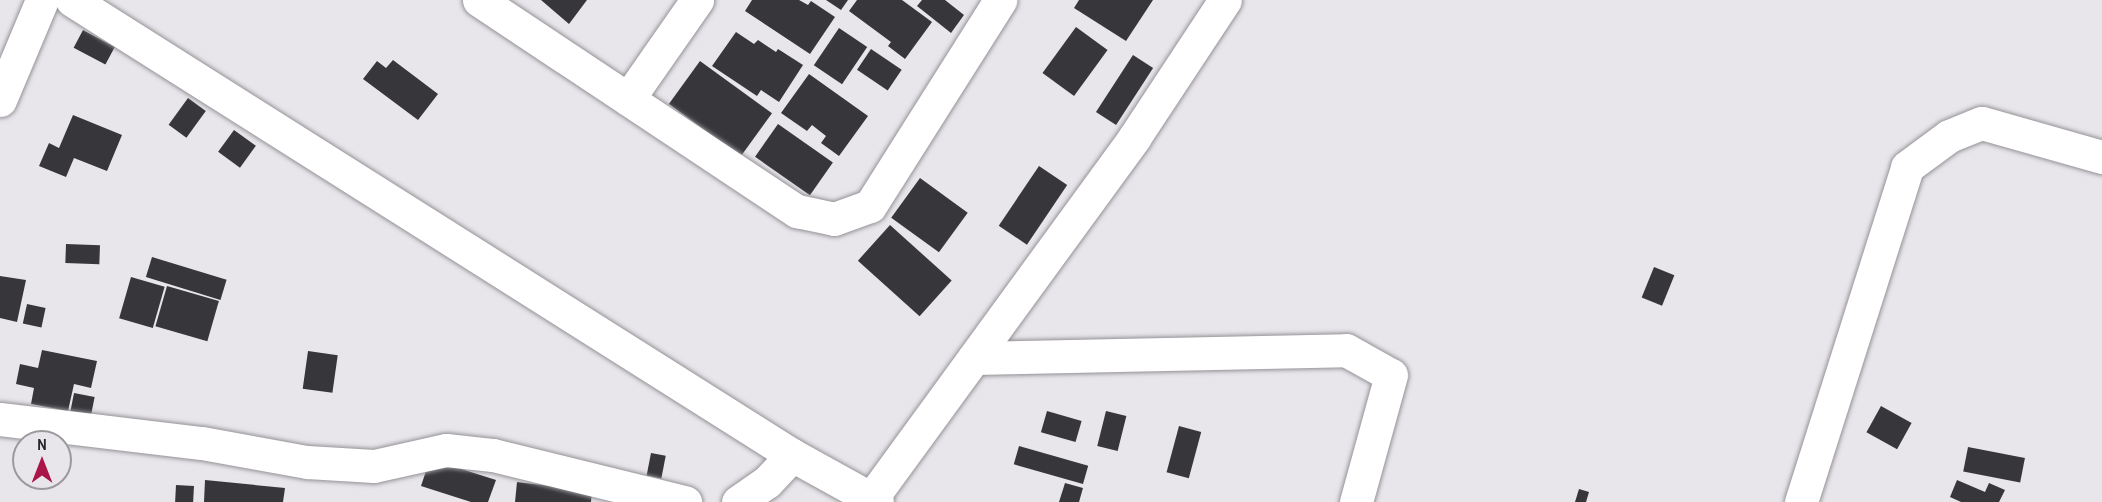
<!DOCTYPE html>
<html>
<head>
<meta charset="utf-8">
<style>
  body { margin:0 }
  #map { position:relative; width:2102px; height:502px; overflow:hidden; background:#e9e6eb; font-family:"Archivo Narrow",sans-serif }
  div>[style] { position:absolute }
  .building>* { inset:0; background:#36363b; transform-origin:0 0 }
  .roads { filter:drop-shadow(0 0 2px #949297) drop-shadow(0 0 2px #949297) }
  .minor>* { height:33px; margin:-16.5px; padding:0 16.5px; transform-origin:16.5px; border-radius:16.5px; background:#fff }
  span { translate:-50% -50%; white-space:nowrap; text-align:center; line-height:1.15; -webkit-text-stroke:6px #e9e6eb; paint-order:stroke }
  .north { position:absolute; left:12px; top:430px; width:60px; height:60px; box-sizing:border-box; background:#e9e6eb; border:2px solid #9b999d; border-radius:50%; rotate:0deg; font-size:16px; font-weight:700; line-height:24px; text-align:center; color:#272628 }
  .north::after { content:''; display:block; margin:auto; width:21px; height:27px; background:#aa1547; clip-path:polygon(50% 0,100% 100%,50% 72%,0 100%) }
</style>
</head>
<body>
<div id="map">
  <div class="building">
    <div style="clip-path:polygon(541px 0,587px 0,569px 24px)"></div>
    <div style="clip-path:polygon(752px 0,799px 0,808px 5px,811px 1px,835px 17px,810px 54px,745px 11px)"></div>
    <div style="clip-path:polygon(826px 0,848px 0,841px 10px)"></div>
    <div style="clip-path:polygon(857px 0,902px 0,932px 22px,905px 59px,888px 46px,891px 42px,849px 11px)"></div>
    <div style="clip-path:polygon(922px 0,945px 0,964px 15px,951px 33px,917px 6px)"></div>
    <div style="clip-path:polygon(1079px 0,1153px 0,1126px 41px,1074px 8px)"></div>
    <div style="left:1076px;top:27px;width:39px;height:57px;rotate:36deg"></div>
    <div style="left:839px;top:28px;width:34px;height:45px;rotate:34deg"></div>
    <div style="left:83px;top:30px;width:36px;height:20px;rotate:28deg"></div>
    <div style="clip-path:polygon(736px 32px,754px 44px,758px 40px,776px 52px,778px 49px,803px 65px,779px 102px,761px 90px,757px 96px,712px 66px)"></div>
    <div style="left:871px;top:49px;width:37px;height:25px;rotate:34deg"></div>
    <div style="left:1133px;top:55px;width:24px;height:68px;rotate:33deg"></div>
    <div style="clip-path:polygon(393px 60px,438px 94px,418px 120px,363px 79px,377px 61px,386px 68px)"></div>
    <div style="left:700px;top:61px;width:89px;height:53px;rotate:36deg"></div>
    <div style="clip-path:polygon(809px 74px,868px 116px,839px 156px,821px 143px,826px 136px,812px 125px,807px 131px,781px 113px)"></div>
    <div style="left:188px;top:98px;width:22px;height:33px;rotate:36deg"></div>
    <div style="clip-path:polygon(73px 115px,122px 135px,107px 171px,74px 158px,66px 177px,39px 166px,49px 143px,59px 148px)"></div>
    <div style="left:778px;top:124px;width:67px;height:40px;rotate:35deg"></div>
    <div style="left:234px;top:130px;width:27px;height:27px;rotate:36deg"></div>
    <div style="left:1039px;top:166px;width:34px;height:72px;rotate:34deg"></div>
    <div style="left:920px;top:178px;width:59px;height:49px;rotate:36deg"></div>
    <div style="left:890px;top:225px;width:83px;height:48px;rotate:42deg"></div>
    <div style="left:66px;top:244px;width:34px;height:19px;rotate:2deg"></div>
    <div style="left:152px;top:257px;width:78px;height:21px;rotate:17deg"></div>
    <div style="left:1654px;top:267px;width:22px;height:33px;rotate:22deg"></div>
    <div style="clip-path:polygon(0 276px,26px 280px,17px 322px,0 318px)"></div>
    <div style="left:131px;top:277px;width:35px;height:43px;rotate:16deg"></div>
    <div style="left:167px;top:286px;width:54px;height:42px;rotate:16deg"></div>
    <div style="left:27px;top:304px;width:19px;height:20px;rotate:12deg"></div>
    <div style="clip-path:polygon(42px 350px,97px 361px,91px 388px,74px 384px,68px 411px,31px 404px,34px 388px,16px 384px,20px 364px,38px 368px)"></div>
    <div style="left:308px;top:351px;width:30px;height:38px;rotate:8deg"></div>
    <div style="left:74px;top:393px;width:21px;height:21px;rotate:11deg"></div>
    <div style="left:1881px;top:406px;width:35px;height:30px;rotate:29deg"></div>
    <div style="left:1047px;top:411px;width:36px;height:22px;rotate:16deg"></div>
    <div style="left:1106px;top:411px;width:21px;height:36px;rotate:14deg"></div>
    <div style="left:1179px;top:426px;width:23px;height:48px;rotate:15deg"></div>
    <div style="left:1019px;top:446px;width:72px;height:19px;rotate:16deg"></div>
    <div style="left:1968px;top:447px;width:58px;height:25px;rotate:11deg"></div>
    <div style="left:651px;top:453px;width:15px;height:23px;rotate:11deg"></div>
    <div style="clip-path:polygon(430px 459px,496px 480px,488px 502px,471px 502px,421px 486px)"></div>
    <div style="clip-path:polygon(205px 480px,285px 488px,283px 502px,204px 502px)"></div>
    <div style="clip-path:polygon(1957px 480px,1985px 492px,1989px 483px,2005px 490px,1999px 502px,1961px 502px,1950px 497px)"></div>
    <div style="clip-path:polygon(517px 482px,592px 491px,591px 502px,515px 502px)"></div>
    <div style="clip-path:polygon(1065px 483px,1083px 488px,1079px 502px,1059px 502px)"></div>
    <div style="left:176px;top:485px;width:18px;height:17px;rotate:3deg"></div>
    <div style="clip-path:polygon(1579px 489px,1589px 492px,1586px 502px,1575px 502px)"></div>
  </div>
  <div class="roads">
    <div class="minor">
      <div style="left:72px;top:0;width:852px;rotate:32.29deg"></div>
      <div style="left:792px;top:455px;width:97px;rotate:28.9deg"></div>
      <div style="left:479px;top:0;width:382px;rotate:33.6deg"></div>
      <div style="left:797px;top:211px;width:38px;rotate:12deg"></div>
      <div style="left:834px;top:219px;width:38px;rotate:-20deg"></div>
      <div style="left:870px;top:206px;width:244px;rotate:-57.7deg"></div>
      <div style="left:628px;top:99px;width:121px;rotate:-55.1deg"></div>
      <div style="left:0;top:100px;width:108px;rotate:-67.2deg"></div>
      <div style="left:974px;top:358px;width:372px;rotate:-1.2deg"></div>
      <div style="left:1346px;top:350px;width:51px;rotate:29.1deg"></div>
      <div style="left:1391px;top:375px;width:132px;rotate:105.4deg"></div>
      <div style="left:0;top:419px;width:203px;rotate:6.8deg"></div>
      <div style="left:202px;top:443px;width:107px;rotate:10.3deg"></div>
      <div style="left:307px;top:462px;width:67px;rotate:3.4deg"></div>
      <div style="left:374px;top:466px;width:74px;rotate:-12.5deg"></div>
      <div style="left:446px;top:450px;width:47px;rotate:6.1deg"></div>
      <div style="left:493px;top:455px;width:198px;rotate:13.8deg"></div>
      <div style="left:871px;top:499px;width:447px;rotate:-53.9deg"></div>
      <div style="left:1134px;top:138px;width:165px;rotate:-56.6deg"></div>
      <div style="left:738px;top:502px;width:35px;rotate:-35deg"></div>
      <div style="left:767px;top:482px;width:37px;rotate:-47deg"></div>
      <div style="left:1801px;top:502px;width:351px;rotate:-72.4deg"></div>
      <div style="left:1907px;top:167px;width:52px;rotate:-36.4deg"></div>
      <div style="left:1949px;top:136px;width:35px;rotate:-22deg"></div>
      <div style="left:1982px;top:123px;width:125px;rotate:15.8deg"></div>
    </div>
  </div>
  <div class="north">N</div>
</div>
</body>
</html>
